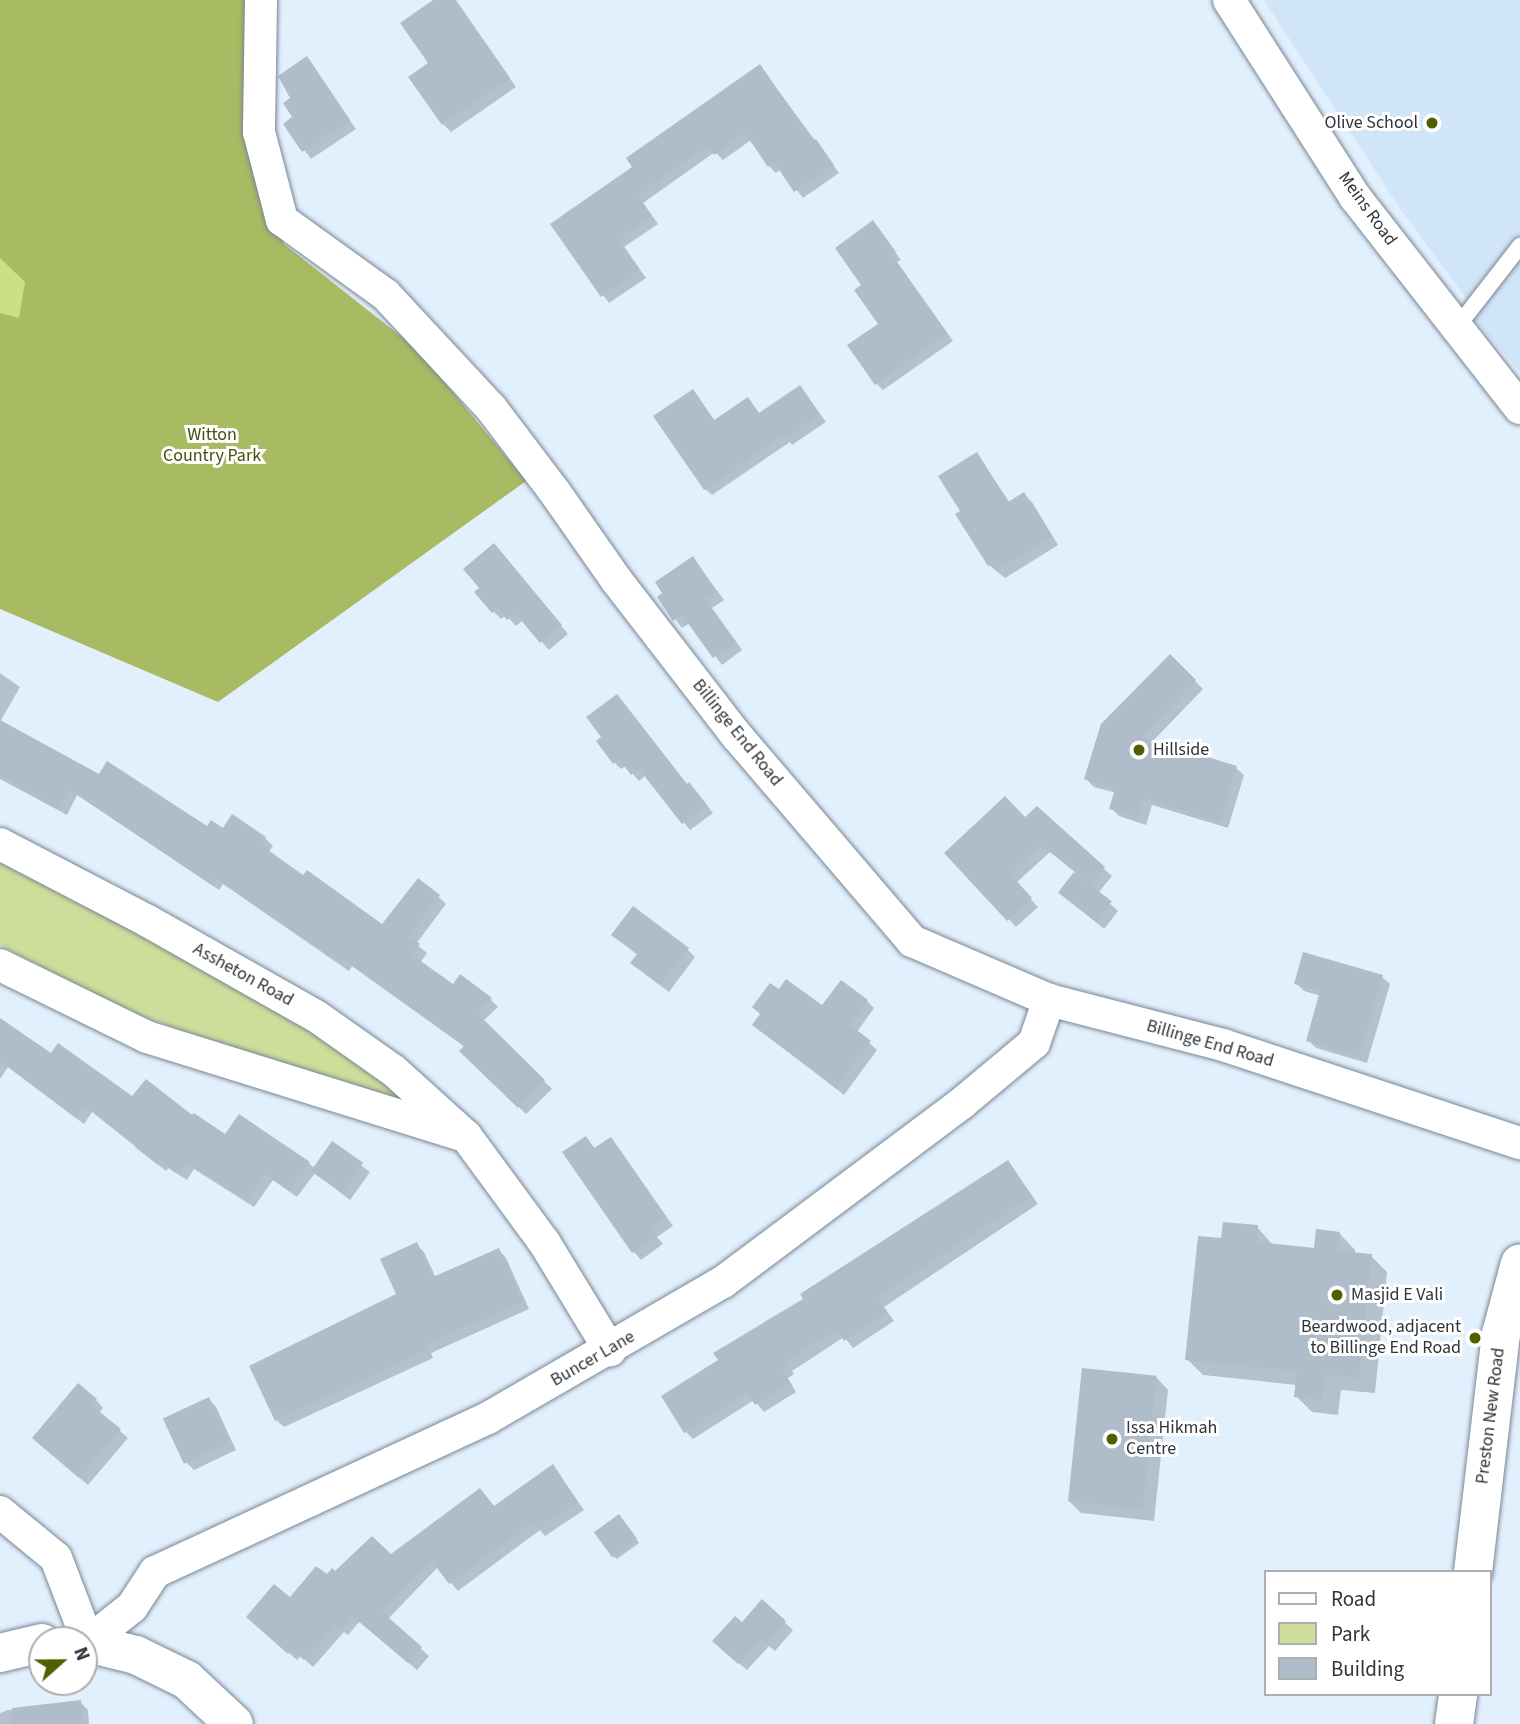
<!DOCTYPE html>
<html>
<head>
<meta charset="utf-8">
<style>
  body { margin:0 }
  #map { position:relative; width:1520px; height:1724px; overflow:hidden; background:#e2f0fe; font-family:"Source Sans 3",sans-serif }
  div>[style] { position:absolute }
  .built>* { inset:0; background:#d1e5f8 }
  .green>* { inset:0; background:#cedd9a }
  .forest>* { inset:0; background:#a8ba62 }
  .water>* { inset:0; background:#ccdf86 }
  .shadow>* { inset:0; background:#0003 }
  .building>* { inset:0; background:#afbdca; transform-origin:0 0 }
  .roads { filter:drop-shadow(0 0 2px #798692) drop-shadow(0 0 2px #798692) }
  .lane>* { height:16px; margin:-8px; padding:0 8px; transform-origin:8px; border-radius:8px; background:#fff }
  .street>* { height:32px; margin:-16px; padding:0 16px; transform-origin:16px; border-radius:16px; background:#fff }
  .secondary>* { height:38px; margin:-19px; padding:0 19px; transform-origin:19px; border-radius:19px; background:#fff }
  .highway>* { height:38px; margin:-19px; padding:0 19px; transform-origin:19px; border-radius:19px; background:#fff }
  .dots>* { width:19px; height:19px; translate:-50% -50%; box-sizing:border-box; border:4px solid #fff; border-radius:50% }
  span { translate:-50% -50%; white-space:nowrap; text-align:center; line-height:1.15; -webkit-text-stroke:6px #fff; paint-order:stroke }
  .poi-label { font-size:18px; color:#2f353a }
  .right { translate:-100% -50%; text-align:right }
  .left { translate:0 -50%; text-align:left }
  .street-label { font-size:18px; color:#2f353a }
  .park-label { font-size:18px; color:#465110 }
  .legend { position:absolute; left:1264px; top:1570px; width:228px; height:126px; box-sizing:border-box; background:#fff; border:2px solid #acaeb0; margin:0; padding:9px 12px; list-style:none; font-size:21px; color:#2f353a }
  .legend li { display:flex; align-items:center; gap:14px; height:35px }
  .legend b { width:35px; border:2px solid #acaeb0 }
  .north { position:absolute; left:28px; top:1626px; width:70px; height:70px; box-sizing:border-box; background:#fff; border:2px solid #acaeb0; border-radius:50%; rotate:69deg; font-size:19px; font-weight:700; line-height:28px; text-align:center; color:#2f353a }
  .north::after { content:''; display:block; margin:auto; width:24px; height:32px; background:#525f00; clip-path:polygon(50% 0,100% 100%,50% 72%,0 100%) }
</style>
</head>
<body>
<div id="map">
  <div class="built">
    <div style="clip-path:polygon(1264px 0,1520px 0,1520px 372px,1471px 316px,1476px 312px,1399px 207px)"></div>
  </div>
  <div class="green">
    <div style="clip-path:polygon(0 858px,302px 1022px,411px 1101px,408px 1110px,127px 1011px,0 945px)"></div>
  </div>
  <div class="forest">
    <div style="clip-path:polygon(0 0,250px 0,261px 185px,284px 244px,417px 349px,526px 481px,218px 702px,0 609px)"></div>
  </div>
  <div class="water">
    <div style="clip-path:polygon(0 258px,25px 282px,19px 318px,0 313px)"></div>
  </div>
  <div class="shadow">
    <div style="clip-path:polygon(436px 0,456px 0,516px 87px,451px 132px,443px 124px,430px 63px)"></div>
    <div style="clip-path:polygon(307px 59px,356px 129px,311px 159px,285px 124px,295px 118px,292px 98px)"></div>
    <div style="clip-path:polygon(766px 74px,839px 173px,803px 198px,781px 169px,776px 173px,769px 166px,751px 140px,723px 160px,715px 152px,643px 203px,658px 224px,624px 247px,646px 278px,609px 303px,552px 225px)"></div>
    <div style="clip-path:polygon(873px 222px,901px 260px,897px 262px,953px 341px,883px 390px,876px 383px,880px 324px)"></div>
    <div style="clip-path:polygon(800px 387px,826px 422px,792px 445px,790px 442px,712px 495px,705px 489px,693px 391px,715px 421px,748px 399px,760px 414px)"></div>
    <div style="clip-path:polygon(977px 454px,1010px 503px,1024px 495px,1032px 502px,1058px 545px,1005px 578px,989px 565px,962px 512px)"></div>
    <div style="clip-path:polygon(502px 554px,568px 634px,549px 650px,523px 620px,516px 626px,506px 615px,501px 619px,494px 612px)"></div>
    <div style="clip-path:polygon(693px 558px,724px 600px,712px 608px,742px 650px,722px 665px,690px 623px,682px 628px,659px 597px)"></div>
    <div style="clip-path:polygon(1170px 656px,1203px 689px,1152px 742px,1236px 768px,1244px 775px,1228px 828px,1152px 805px,1146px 825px,1119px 816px,1111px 808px,1116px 793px,1094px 787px,1086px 779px)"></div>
    <div style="clip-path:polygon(0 673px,20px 687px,0 722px,99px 776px,207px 828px,265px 838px,273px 846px,268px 853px,383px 927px,439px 897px,446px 904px,416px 944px,427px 953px,420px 963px,453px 986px,460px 977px,491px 1000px,498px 1007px,483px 1021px,552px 1089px,526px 1114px,462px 1051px,465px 1047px,352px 966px,349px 971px,223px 884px,219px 890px,77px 795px,67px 815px,0 779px)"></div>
    <div style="clip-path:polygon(604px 737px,696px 791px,713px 813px,690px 830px,646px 775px,639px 781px,626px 766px,621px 769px,614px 762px)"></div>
    <div style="clip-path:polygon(1037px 809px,1112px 876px,1098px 893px,1118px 911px,1104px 929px,1060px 892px,1076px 873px,1050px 852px,1016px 883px,1038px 907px,1016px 927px,946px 853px,1025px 819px)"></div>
    <div style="clip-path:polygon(613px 935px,687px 949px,695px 957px,669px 992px,640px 970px,638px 955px)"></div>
    <div style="clip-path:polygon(1382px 977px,1390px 984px,1367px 1063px,1316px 1048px,1308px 1040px,1321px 996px,1304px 991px,1296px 983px)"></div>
    <div style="clip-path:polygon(867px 1001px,874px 1008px,857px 1032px,877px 1050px,844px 1095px,754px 1025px,823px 1007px)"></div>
    <div style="clip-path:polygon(0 1019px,51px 1056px,133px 1098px,192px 1118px,225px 1136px,309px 1163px,315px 1169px,333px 1144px,370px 1172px,350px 1200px,315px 1173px,297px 1197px,273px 1180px,254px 1207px,194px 1169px,187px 1180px,168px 1168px,166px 1171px,92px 1112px,84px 1124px,8px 1067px,0 1079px)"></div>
    <div style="clip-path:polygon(585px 1138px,596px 1149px,610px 1139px,618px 1147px,673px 1226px,657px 1237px,663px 1244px,641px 1260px,634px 1252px)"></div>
    <div style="clip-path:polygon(1008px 1162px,1038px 1204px,884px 1307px,894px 1321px,853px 1348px,844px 1337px,792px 1371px,794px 1374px,788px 1378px,796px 1392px,764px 1412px,754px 1400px,693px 1439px,686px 1432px,720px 1361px)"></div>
    <div style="clip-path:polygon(1257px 1227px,1273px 1245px,1316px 1250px,1339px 1233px,1355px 1250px,1355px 1254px,1371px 1256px,1387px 1272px,1375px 1393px,1341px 1390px,1338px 1415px,1312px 1412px,1296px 1396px,1297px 1385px,1203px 1375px,1187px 1359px,1223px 1240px)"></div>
    <div style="clip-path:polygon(417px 1245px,424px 1252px,436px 1278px,499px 1250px,506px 1258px,529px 1309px,431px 1353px,433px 1358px,284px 1427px,276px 1420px,398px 1295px)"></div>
    <div style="clip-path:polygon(1156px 1377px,1168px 1390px,1154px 1521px,1081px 1513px,1069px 1501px)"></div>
    <div style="clip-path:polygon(209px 1399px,216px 1407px,236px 1450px,194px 1470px,186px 1462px)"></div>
    <div style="clip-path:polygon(96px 1400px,103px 1408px,99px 1413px,128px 1438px,88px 1485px,42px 1446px)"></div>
    <div style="clip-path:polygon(553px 1466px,584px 1510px,545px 1536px,540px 1530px,458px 1591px,438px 1567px,388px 1619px,429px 1656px,417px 1670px,360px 1621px,348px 1635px,344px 1632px,313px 1667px,301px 1656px,297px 1660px,256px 1624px,327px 1577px,391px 1556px,480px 1490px,495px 1508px)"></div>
    <div style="clip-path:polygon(622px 1520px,639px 1543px,617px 1559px,613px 1556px)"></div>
    <div style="clip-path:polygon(762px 1602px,793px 1630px,775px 1651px,769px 1646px,747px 1670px,722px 1649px)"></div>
    <div style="clip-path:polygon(80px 1702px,88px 1710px,89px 1724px,0 1724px,0 1713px,8px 1710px)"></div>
  </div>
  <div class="building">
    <div style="clip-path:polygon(433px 0,455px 0,510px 78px,442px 125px,408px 77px,428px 63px,400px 23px)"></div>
    <div style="clip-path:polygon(307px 56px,350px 120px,302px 152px,283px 124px,292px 117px,283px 103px,290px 98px,278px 76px)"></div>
    <div style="clip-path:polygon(760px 64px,813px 141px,816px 139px,834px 165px,794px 192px,774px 162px,768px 167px,745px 133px,714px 155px,708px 145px,638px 195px,652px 216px,619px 239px,640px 270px,601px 297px,550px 224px,632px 167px,626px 158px)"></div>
    <div style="clip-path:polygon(873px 220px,896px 252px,892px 255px,947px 333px,875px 385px,847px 345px,878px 324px,854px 290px,861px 285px,835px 248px)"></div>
    <div style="clip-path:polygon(800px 385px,820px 414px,784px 439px,782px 436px,704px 490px,653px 416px,693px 389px,714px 420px,748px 397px,759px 413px)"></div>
    <div style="clip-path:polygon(977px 452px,1008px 502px,1024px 492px,1052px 537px,996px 571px,992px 564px,988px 566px,955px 514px,960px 511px,938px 476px)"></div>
    <div style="clip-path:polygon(494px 543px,562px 625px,540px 643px,515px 613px,507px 620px,498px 608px,492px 613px,474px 592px,479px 588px,463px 569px)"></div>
    <div style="clip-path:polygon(693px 556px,717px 592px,705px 600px,736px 642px,713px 658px,682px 615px,673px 621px,657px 597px,662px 593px,655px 582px)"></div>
    <div style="clip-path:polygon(1170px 654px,1196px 680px,1142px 737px,1237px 766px,1220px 822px,1144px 798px,1138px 818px,1109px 809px,1115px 789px,1084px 779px,1101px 724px)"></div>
    <div style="clip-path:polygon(617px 694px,687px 784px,689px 782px,707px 805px,682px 824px,639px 769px,631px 775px,619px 759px,613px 764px,596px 741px,601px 737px,586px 717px)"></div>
    <div style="clip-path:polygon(0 720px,99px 774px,107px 761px,207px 826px,211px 820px,223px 828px,232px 814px,266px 837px,261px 845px,303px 875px,307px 870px,382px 924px,418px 878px,440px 895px,409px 936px,420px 944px,412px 955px,453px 984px,460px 974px,492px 998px,477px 1013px,545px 1080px,518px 1108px,459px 1051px,464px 1046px,344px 960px,341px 964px,215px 878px,211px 884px,69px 789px,59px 808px,0 776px)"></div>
    <div style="clip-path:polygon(1005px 796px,1025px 817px,1037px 806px,1105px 867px,1091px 884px,1041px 845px,1010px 874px,1032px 898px,1007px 921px,944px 853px)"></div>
    <div style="left:1074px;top:872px;width:48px;height:26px;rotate:38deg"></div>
    <div style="clip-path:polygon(633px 906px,689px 948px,660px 985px,630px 963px,637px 954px,611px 935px)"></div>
    <div style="clip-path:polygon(1303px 952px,1383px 975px,1359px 1056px,1306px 1041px,1320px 991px,1294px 984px)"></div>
    <div style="clip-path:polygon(786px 979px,822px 1005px,841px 980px,868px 1000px,850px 1025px,871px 1041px,836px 1088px,752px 1025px,760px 1014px,752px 1007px,770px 983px,779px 989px)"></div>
    <div style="clip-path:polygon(0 1018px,51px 1053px,58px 1043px,132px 1096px,146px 1079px,192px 1115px,194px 1113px,225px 1134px,239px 1114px,310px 1162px,289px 1191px,265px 1174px,247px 1200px,186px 1163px,179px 1174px,160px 1162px,158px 1165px,135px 1147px,137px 1145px,85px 1106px,76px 1118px,0 1061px)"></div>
    <div style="clip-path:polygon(586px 1136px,594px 1148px,611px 1137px,666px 1217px,651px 1228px,657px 1236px,632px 1253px,562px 1152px)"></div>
    <div style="left:332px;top:1141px;width:38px;height:37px;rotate:35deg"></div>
    <div style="clip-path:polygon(1008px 1160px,1032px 1196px,877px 1298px,887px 1313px,844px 1341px,837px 1329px,785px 1362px,787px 1365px,781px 1369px,790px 1383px,755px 1405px,747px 1392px,684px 1433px,661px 1396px,718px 1360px,713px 1353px,803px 1299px,800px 1294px)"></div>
    <div style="clip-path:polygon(1223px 1222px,1258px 1225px,1257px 1242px,1314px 1248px,1316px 1229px,1340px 1232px,1338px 1251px,1372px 1254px,1359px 1378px,1325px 1374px,1322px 1400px,1294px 1397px,1297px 1371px,1185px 1360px,1198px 1236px,1221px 1238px)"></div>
    <div style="clip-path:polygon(417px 1242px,433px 1277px,499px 1248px,523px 1302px,424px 1345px,427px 1350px,275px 1421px,249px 1366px,396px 1294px,380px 1259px)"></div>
    <div style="left:1082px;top:1368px;width:75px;height:134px;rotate:6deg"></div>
    <div style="clip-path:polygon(78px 1383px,97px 1399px,91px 1405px,121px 1429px,79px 1478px,32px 1438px)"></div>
    <div style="left:209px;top:1397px;width:50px;height:51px;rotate:65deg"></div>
    <div style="clip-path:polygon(553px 1464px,578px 1502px,536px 1529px,532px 1523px,449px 1584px,431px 1560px,381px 1611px,422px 1647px,408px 1663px,351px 1615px,340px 1629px,336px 1626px,304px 1660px,292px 1649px,288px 1654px,246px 1617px,274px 1584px,290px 1597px,316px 1566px,327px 1574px,332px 1568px,335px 1571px,372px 1536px,391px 1554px,480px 1488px,494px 1506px)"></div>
    <div style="left:619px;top:1514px;width:31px;height:31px;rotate:54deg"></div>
    <div style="clip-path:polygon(762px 1599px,786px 1621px,766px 1644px,760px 1639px,738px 1664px,712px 1641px,735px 1616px,742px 1622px)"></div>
    <div style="clip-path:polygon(81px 1700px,83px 1724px,13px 1724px,12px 1708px)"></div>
  </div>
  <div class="roads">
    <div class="lane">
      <div style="left:1457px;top:327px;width:103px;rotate:-52.1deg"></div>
    </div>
    <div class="street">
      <div style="left:261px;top:0;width:132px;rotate:90.9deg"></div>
      <div style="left:259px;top:132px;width:91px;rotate:75.4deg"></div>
      <div style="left:282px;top:220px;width:128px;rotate:35.8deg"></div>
      <div style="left:386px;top:295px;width:154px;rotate:47.1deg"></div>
      <div style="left:491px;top:408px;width:104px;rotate:52.8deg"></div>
      <div style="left:554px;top:491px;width:110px;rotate:55deg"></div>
      <div style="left:617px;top:581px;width:196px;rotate:52.3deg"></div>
      <div style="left:737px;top:736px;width:270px;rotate:49.5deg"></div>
      <div style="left:912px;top:941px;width:149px;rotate:23.3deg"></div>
      <div style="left:1049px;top:1000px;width:180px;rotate:14.5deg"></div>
      <div style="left:1223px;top:1045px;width:313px;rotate:18.3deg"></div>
      <div style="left:1229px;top:0;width:234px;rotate:57.4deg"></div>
      <div style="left:1355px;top:197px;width:268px;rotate:52deg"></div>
      <div style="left:0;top:844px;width:165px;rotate:27.5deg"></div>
      <div style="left:146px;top:920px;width:195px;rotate:29.5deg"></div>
      <div style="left:316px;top:1016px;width:95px;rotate:35.2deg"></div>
      <div style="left:394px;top:1071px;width:97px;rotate:42.1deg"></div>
      <div style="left:466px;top:1136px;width:132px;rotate:53.7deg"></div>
      <div style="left:544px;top:1242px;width:127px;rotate:58.6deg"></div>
      <div style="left:0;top:965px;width:164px;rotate:26.1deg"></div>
      <div style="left:147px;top:1037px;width:326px;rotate:17.3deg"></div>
      <div style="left:0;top:1512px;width:72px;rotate:39.4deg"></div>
      <div style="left:56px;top:1558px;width:90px;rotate:69.1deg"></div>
      <div style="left:88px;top:1642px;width:56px;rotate:-38.5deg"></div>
      <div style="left:132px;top:1607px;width:42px;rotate:-56.7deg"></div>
      <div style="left:155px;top:1572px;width:367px;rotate:-24.8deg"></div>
      <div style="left:488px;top:1418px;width:272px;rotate:-30.1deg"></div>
      <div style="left:723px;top:1282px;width:299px;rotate:-36.8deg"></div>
      <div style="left:962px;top:1103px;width:94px;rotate:-39.8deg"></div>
      <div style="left:1034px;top:1043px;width:46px;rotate:-70.8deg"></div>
    </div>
    <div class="secondary">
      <div style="left:84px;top:1642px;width:54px;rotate:14deg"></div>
      <div style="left:136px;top:1655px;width:57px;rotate:26.1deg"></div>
      <div style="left:187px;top:1680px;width:64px;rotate:43.1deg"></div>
      <div style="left:0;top:1653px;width:43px;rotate:-13.4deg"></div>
    </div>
    <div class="highway">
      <div style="left:1473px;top:1572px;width:240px;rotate:-83.3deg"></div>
      <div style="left:1501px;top:1334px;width:73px;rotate:-75deg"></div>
      <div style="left:1454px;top:1724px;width:30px;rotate:-82deg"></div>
    </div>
  </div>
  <div class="dots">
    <div style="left:1432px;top:123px;background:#525f00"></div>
    <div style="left:1139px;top:750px;background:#525f00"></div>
    <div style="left:1337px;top:1295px;background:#525f00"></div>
    <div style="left:1475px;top:1338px;background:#525f00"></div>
    <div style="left:1112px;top:1439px;background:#525f00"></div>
  </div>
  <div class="poi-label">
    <span class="right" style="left:1418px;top:123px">Olive School</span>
    <span class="left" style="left:1153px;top:750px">Hillside</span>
    <span class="left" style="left:1351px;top:1295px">Masjid E Vali</span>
    <span class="right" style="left:1461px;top:1338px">Beardwood, adjacent<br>to Billinge End Road</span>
    <span class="left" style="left:1126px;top:1439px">Issa Hikmah<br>Centre</span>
  </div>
  <div class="street-label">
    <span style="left:1367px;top:209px;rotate:54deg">Meins Road</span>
    <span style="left:737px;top:733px;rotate:51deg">Billinge End Road</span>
    <span style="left:243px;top:975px;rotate:29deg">Assheton Road</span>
    <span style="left:1210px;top:1044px;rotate:16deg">Billinge End Road</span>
    <span style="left:593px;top:1359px;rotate:-30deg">Buncer Lane</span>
    <span style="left:1491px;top:1416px;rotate:-83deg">Preston New Road</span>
  </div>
  <div class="park-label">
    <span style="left:212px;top:446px">Witton<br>Country Park</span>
  </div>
  <ul class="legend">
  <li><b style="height:9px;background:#fff"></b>Road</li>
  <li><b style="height:19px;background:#cedd9a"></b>Park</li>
  <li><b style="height:19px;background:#afbdca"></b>Building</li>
  </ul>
  <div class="north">N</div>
</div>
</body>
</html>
